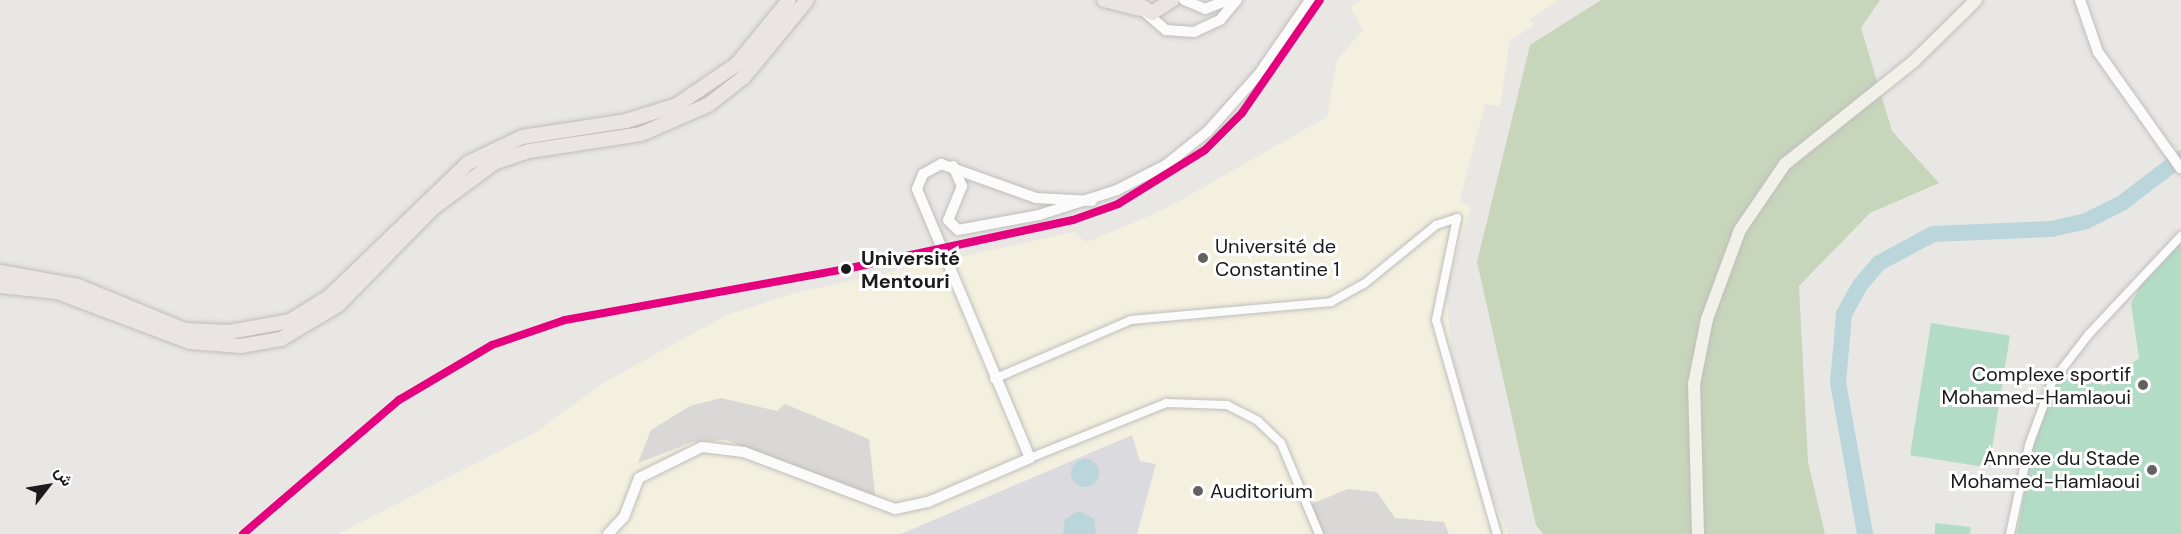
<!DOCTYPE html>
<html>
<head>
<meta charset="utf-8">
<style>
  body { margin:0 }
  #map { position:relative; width:2181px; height:534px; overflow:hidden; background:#e9e7e4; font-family:"DM Sans",Vazirmatn,sans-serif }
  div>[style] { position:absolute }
  .education>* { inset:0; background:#f3f0df }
  .forest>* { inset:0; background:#c7d5bb }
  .pitch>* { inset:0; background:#b3dcc6; transform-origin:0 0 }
  .parking>* { inset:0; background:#d9d8d7 }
  .plaza>* { inset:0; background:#dbdade }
  .water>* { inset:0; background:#bad6da }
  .round { border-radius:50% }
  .river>* { height:16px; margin:-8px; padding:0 8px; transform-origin:8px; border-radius:8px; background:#bad6da }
  .roads { filter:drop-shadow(0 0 2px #bfbebc) drop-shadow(0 0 2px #bfbebc) }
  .minor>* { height:8px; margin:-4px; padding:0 4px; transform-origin:4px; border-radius:4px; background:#fcfbfb }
  .tertiary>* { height:10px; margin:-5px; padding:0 5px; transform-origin:5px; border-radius:5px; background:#fcfbfb }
  .secondary>* { height:12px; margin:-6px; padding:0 6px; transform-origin:6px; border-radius:6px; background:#f1f0e9 }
  .trunk>* { height:14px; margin:-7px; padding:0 7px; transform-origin:7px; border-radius:7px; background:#eae4e2 }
  .tram-1>* { height:8px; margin:-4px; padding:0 4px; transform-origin:4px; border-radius:4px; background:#e5007d }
  .dots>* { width:16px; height:16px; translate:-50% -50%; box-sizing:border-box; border:3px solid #fff; border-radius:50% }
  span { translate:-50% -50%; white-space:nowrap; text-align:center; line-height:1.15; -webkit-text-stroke:6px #fff; paint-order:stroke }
  .poi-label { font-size:20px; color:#1b1b1b }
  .left { translate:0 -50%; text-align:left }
  .right { translate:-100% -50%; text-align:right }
  .stop-label { font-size:20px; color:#1b1b1b; font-weight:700 }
  .north { position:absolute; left:18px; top:456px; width:60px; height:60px; -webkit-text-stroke:4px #fff; paint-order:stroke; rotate:59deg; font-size:16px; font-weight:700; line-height:24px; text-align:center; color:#1b1b1b }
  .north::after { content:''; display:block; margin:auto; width:21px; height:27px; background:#1b1b1b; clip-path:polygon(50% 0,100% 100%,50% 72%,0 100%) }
</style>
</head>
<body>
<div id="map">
  <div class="education">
    <div style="clip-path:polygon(1361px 0,1558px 0,1530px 19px,1534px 26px,1510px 40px,1500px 106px,1485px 104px,1459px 202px,1471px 206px,1446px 289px,1452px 358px,1485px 482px,1509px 534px,338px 534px,535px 433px,600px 385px,725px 316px,795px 293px,1074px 232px,1085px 242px,1093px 240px,1165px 209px,1327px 117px,1337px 60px,1363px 30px,1350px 8px)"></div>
  </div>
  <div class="forest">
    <div style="clip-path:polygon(1601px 0,1880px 0,1861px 28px,1892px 131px,1939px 183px,1870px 213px,1799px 286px,1808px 462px,1825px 534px,1543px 534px,1536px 525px,1477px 262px,1530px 45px)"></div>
  </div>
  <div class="pitch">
    <div style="clip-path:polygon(2181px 237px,2181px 534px,2017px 534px,2036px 428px,2053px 384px,2066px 372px,2083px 372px,2104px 386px,2139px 358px,2131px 304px,2145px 277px)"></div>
    <div style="left:1931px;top:323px;width:80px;height:134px;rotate:9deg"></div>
    <div style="clip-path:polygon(1935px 523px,1971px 527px,1970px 534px,1935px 534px)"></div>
  </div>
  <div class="parking">
    <div style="clip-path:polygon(721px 398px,777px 411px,785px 404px,869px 439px,876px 503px,727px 440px,693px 442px,638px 463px,651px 430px,690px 406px)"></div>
    <div style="clip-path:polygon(1348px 489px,1377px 492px,1395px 518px,1444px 522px,1449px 534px,1321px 534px,1309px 505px)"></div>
  </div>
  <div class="plaza">
    <div style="clip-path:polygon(1132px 435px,1140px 461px,1156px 464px,1137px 534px,901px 534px)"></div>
  </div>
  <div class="water">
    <div class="round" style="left:1071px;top:459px;width:28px;height:28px"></div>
    <div style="clip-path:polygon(1079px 511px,1094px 519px,1096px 534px,1063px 534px,1065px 519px)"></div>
  </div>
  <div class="river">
    <div style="left:1865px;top:534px;width:153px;rotate:-100.1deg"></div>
    <div style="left:1838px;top:383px;width:69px;rotate:-85deg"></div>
    <div style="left:1844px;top:314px;width:33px;rotate:-61deg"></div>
    <div style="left:1860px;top:285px;width:29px;rotate:-49deg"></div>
    <div style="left:1879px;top:263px;width:61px;rotate:-28.2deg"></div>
    <div style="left:1933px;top:234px;width:119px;rotate:-2.4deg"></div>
    <div style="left:2052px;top:229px;width:35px;rotate:-13deg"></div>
    <div style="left:2086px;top:221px;width:40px;rotate:-26.6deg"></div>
    <div style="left:2122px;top:203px;width:74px;rotate:-37.3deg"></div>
  </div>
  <div class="roads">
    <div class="minor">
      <div style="left:994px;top:379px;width:149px;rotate:-23.3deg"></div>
      <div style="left:1131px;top:320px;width:201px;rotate:-5.1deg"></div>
      <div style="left:1331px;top:302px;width:38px;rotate:-29deg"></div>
      <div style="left:1364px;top:284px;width:93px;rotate:-39.3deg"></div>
      <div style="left:1436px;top:225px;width:22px;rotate:-18deg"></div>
      <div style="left:1457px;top:218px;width:104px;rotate:101.6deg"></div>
      <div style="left:1436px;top:320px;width:223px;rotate:74.1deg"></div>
      <div style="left:1030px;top:458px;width:147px;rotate:-22deg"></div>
      <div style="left:1166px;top:403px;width:61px;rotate:1.9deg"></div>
      <div style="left:1227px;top:405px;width:35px;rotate:27deg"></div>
      <div style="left:1258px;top:421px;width:32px;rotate:44deg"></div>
      <div style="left:1281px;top:443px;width:99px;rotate:67.3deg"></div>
      <div style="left:2010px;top:534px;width:91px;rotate:-77.9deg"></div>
      <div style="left:2029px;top:445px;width:67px;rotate:-69.9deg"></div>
      <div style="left:2052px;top:382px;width:59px;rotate:-52.5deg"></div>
      <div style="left:2088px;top:335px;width:136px;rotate:-46.8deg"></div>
    </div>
    <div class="tertiary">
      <div style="left:1184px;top:0;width:23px;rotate:23deg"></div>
      <div style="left:1205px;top:9px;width:26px;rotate:-21deg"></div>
      <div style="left:2080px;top:0;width:55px;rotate:70.9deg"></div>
      <div style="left:2098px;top:52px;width:143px;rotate:54.6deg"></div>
      <div style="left:1145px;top:12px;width:28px;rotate:41deg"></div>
      <div style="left:1166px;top:30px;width:28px;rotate:4deg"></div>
      <div style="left:1194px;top:32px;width:29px;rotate:-25deg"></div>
      <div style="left:1220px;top:20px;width:26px;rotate:-50deg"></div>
      <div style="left:953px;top:166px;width:22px;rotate:66deg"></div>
      <div style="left:962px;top:186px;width:37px;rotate:112deg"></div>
      <div style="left:948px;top:220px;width:14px;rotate:45deg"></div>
      <div style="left:958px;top:230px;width:82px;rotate:-10.5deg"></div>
      <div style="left:1039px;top:215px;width:82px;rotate:-17.8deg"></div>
      <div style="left:1117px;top:190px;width:55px;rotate:-27deg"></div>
      <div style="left:1166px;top:165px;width:54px;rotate:-39deg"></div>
      <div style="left:1208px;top:131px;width:76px;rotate:-48.2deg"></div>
      <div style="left:1259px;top:74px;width:90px;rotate:-55.4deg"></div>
      <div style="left:608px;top:534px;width:23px;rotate:-47deg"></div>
      <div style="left:624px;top:517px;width:42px;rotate:-69deg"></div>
      <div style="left:639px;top:478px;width:70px;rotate:-26.2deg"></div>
      <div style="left:702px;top:447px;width:42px;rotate:6.8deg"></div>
      <div style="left:744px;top:452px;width:161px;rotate:20.7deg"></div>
      <div style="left:895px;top:509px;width:34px;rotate:-12deg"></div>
      <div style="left:928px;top:502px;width:111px;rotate:-23.3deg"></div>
      <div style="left:1030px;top:458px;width:292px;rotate:-112.8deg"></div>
      <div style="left:917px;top:189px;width:16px;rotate:-68deg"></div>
      <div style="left:923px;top:174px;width:21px;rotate:-29deg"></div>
      <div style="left:941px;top:164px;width:101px;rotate:19.7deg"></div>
      <div style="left:1036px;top:198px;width:56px;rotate:3.1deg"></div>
    </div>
    <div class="secondary">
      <div style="left:1698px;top:534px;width:150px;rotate:-91.5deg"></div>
      <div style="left:1694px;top:384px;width:66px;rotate:-78.7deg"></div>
      <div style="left:1707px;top:319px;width:95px;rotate:-69.7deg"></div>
      <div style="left:1740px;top:230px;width:80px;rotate:-55.7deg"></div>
      <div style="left:1785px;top:164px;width:164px;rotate:-38.6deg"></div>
      <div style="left:1913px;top:62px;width:88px;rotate:-44.5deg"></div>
    </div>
    <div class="trunk">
      <div style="left:1104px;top:0;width:36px;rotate:14deg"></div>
      <div style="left:1132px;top:0;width:24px;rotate:33deg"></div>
      <div style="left:1152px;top:13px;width:24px;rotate:-33deg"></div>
      <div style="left:0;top:272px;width:79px;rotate:10.2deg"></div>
      <div style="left:78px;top:286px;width:116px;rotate:22.4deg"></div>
      <div style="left:185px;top:330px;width:44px;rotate:2.6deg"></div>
      <div style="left:229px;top:332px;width:62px;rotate:-10.2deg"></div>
      <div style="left:290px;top:321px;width:47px;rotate:-32deg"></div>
      <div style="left:330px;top:296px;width:192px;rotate:-43.9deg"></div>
      <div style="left:468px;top:163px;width:60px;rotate:-25.7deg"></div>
      <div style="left:522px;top:137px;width:105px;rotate:-8.7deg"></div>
      <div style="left:626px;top:121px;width:53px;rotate:-17.4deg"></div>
      <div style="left:677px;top:105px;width:73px;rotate:-34.3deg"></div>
      <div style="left:737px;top:64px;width:82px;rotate:-50.9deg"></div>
      <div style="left:0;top:286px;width:57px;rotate:6deg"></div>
      <div style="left:57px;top:292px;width:142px;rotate:20.6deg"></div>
      <div style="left:190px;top:342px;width:51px;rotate:4.5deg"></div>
      <div style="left:241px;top:346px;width:41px;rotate:-9.9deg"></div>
      <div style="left:281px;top:339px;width:66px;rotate:-30.8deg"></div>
      <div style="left:338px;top:305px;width:136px;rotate:-45.6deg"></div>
      <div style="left:433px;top:208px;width:76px;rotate:-36.4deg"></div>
      <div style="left:494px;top:163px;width:37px;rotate:-19deg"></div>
      <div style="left:529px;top:151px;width:113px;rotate:-8.6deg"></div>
      <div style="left:641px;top:134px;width:73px;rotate:-23.4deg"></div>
      <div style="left:708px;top:105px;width:46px;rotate:-37.9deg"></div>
      <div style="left:744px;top:77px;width:99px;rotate:-50.7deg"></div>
    </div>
  </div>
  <div class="tram-1">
    <div style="left:243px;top:534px;width:206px;rotate:-40.7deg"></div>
    <div style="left:399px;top:400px;width:108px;rotate:-30.6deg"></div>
    <div style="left:492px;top:345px;width:77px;rotate:-18.9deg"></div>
    <div style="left:565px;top:320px;width:286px;rotate:-10.3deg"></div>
    <div style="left:846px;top:269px;width:232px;rotate:-12.2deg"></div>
    <div style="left:1073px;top:220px;width:48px;rotate:-19.6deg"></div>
    <div style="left:1118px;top:204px;width:102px;rotate:-31.8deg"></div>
    <div style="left:1205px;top:150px;width:52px;rotate:-45deg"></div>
    <div style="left:1242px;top:113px;width:137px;rotate:-55.4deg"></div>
  </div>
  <div class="dots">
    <div style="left:1203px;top:258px;background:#636261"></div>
    <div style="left:846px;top:269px;background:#1b1b1b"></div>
    <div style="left:2143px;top:385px;background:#636261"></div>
    <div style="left:2152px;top:470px;background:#636261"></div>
    <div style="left:1198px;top:491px;background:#636261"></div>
  </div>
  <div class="poi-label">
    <span class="left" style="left:1215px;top:258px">Université de<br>Constantine 1</span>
    <span class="right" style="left:2131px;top:386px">Complexe sportif<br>Mohamed-Hamlaoui</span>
    <span class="right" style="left:2140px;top:470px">Annexe du Stade<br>Mohamed-Hamlaoui</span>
    <span class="left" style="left:1210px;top:491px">Auditorium</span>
  </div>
  <div class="stop-label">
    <span class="left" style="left:861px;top:270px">Université<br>Mentouri</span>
  </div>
  <div class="north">ش</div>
</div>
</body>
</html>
